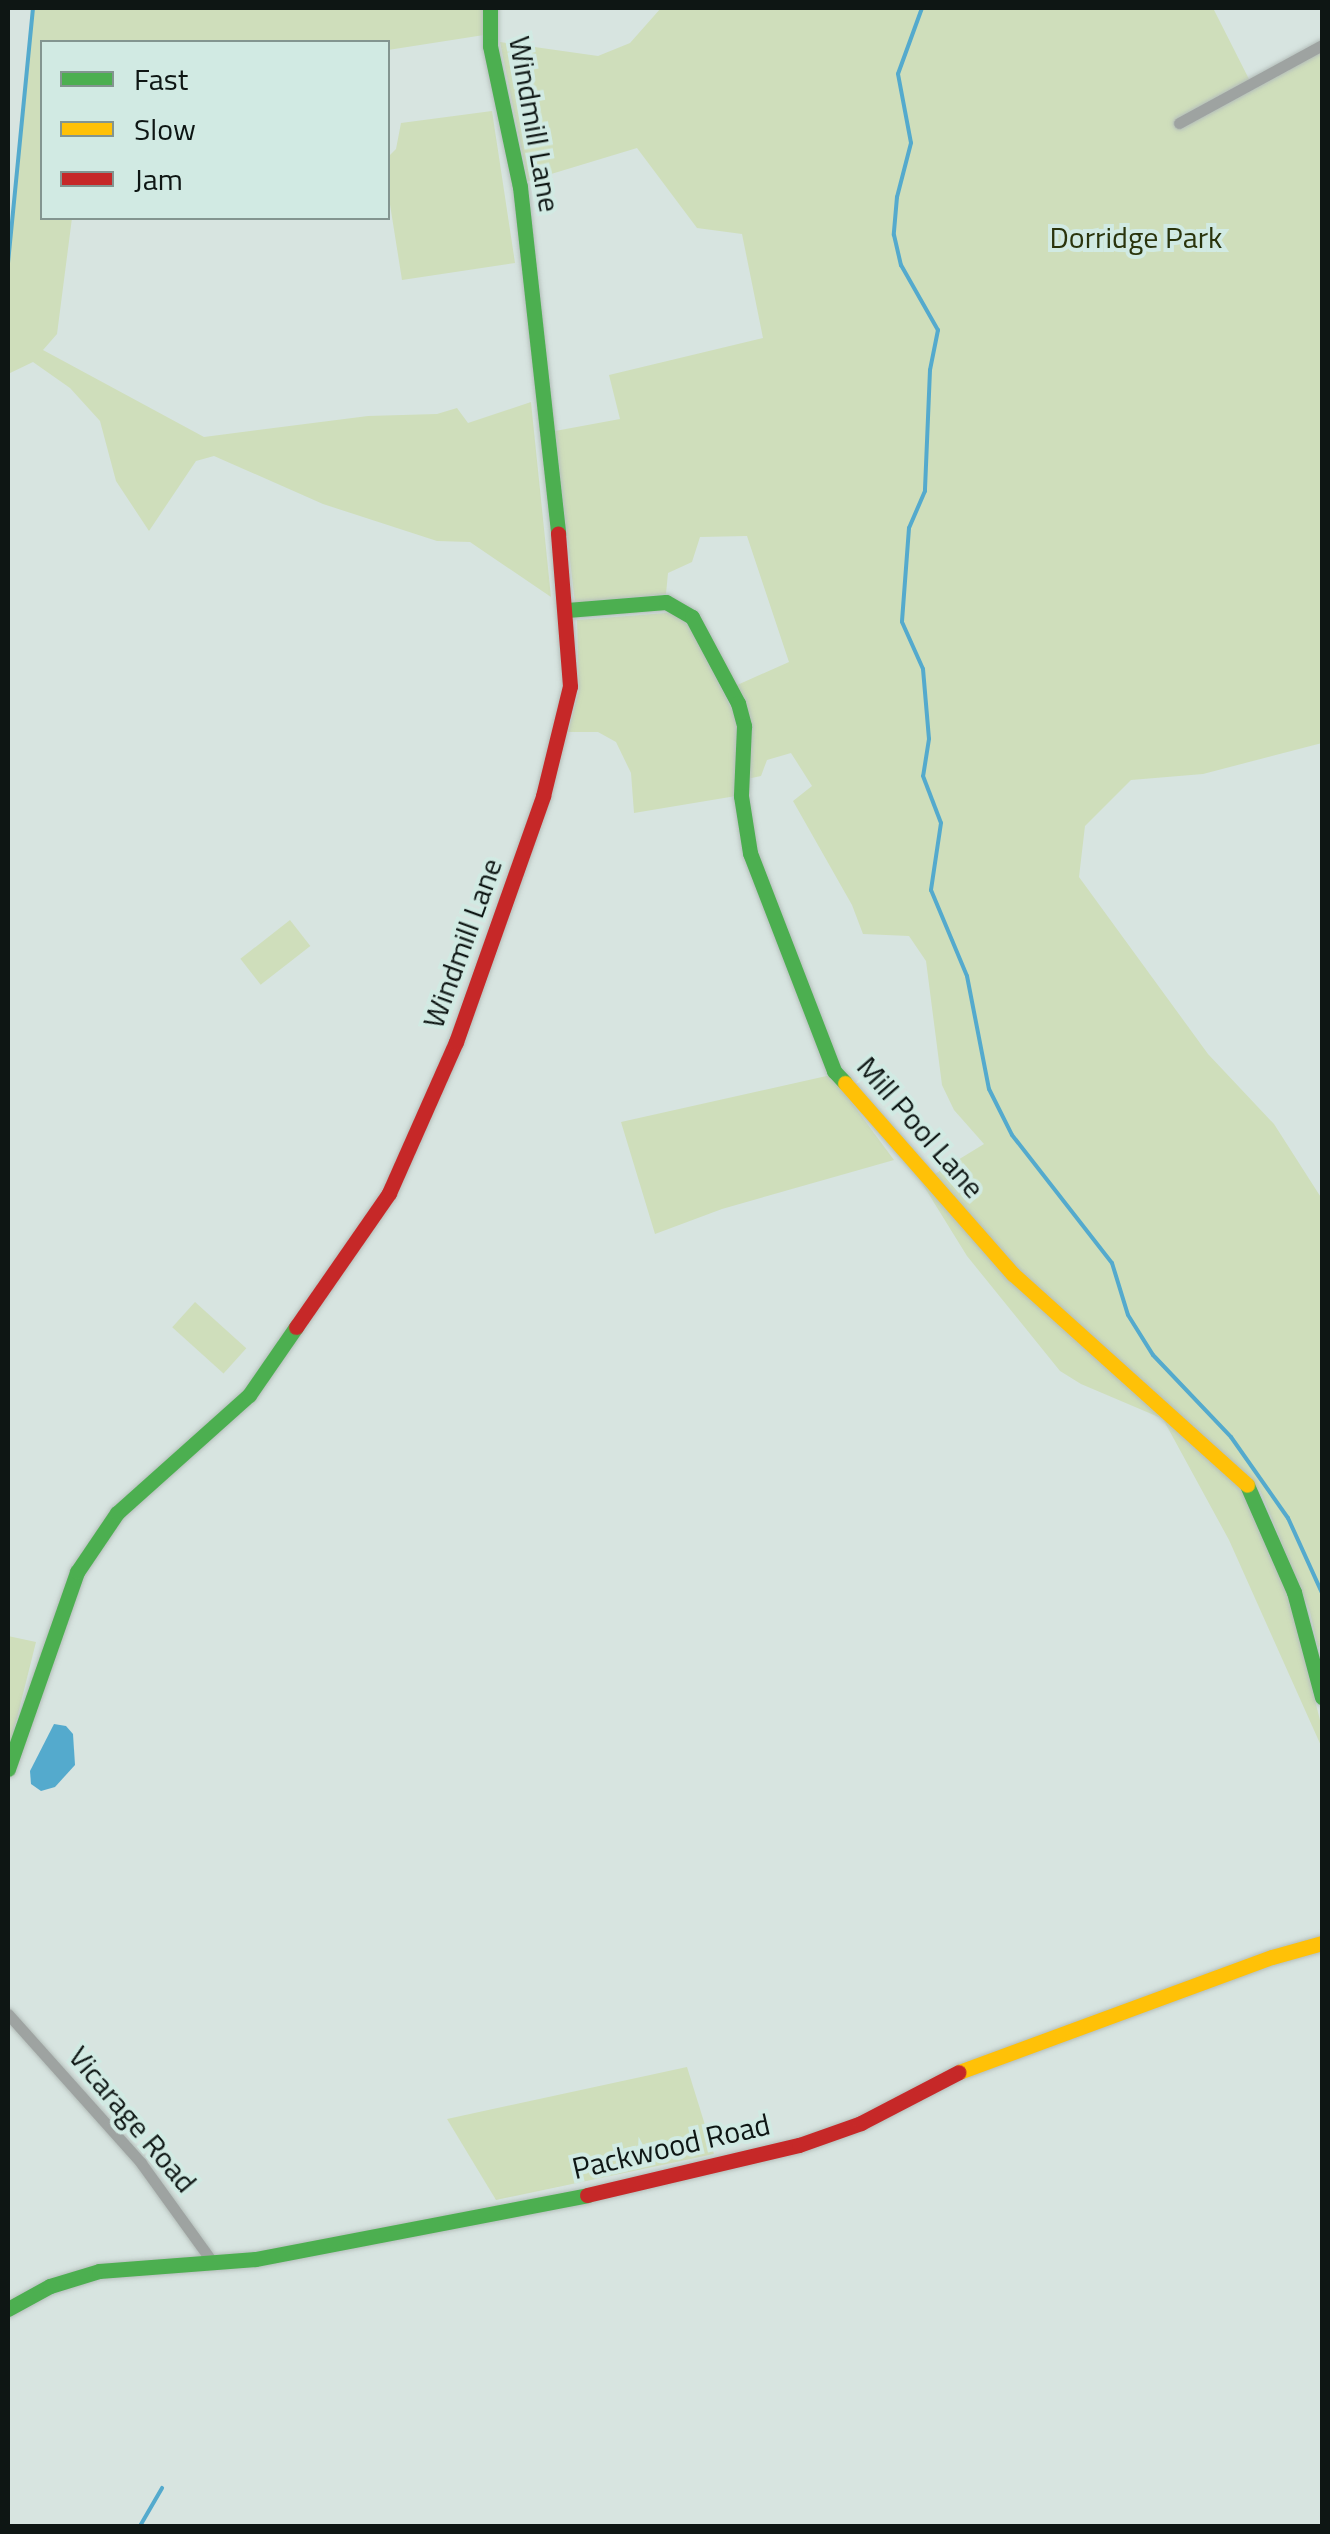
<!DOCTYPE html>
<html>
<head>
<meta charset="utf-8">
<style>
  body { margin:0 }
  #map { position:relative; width:1330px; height:2534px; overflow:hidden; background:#d7e4e0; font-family:"Titillium Web",sans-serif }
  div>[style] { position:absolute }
  .green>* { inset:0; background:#cfdebb; transform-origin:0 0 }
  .water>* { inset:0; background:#54aacd }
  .stream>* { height:4px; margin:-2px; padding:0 2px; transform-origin:2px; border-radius:2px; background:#54aacd }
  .roads { filter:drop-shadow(0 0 2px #b4beba) drop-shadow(0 0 2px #b4beba) }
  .street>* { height:11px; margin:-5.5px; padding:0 5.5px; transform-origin:5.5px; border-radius:5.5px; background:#9ea3a1 }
  .fast>* { height:15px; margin:-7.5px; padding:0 7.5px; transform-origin:7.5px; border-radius:7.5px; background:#4caf50 }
  .slow>* { height:15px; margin:-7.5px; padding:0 7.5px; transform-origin:7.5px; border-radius:7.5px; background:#ffc107 }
  .jam>* { height:15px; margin:-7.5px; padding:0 7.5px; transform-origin:7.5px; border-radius:7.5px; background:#c62828 }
  span { translate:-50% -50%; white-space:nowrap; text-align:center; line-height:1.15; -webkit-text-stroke:8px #d1eae3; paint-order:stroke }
  .street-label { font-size:30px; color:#0e1614 }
  .park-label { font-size:30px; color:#2a340c }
  .frame { position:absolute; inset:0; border:10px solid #0e1614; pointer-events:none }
  .legend { position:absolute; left:40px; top:40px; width:350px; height:180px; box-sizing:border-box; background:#d1eae3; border:2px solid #839590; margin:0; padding:12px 18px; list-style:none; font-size:30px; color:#0e1614 }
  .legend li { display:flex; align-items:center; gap:20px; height:50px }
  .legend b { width:50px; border:2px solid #839590 }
</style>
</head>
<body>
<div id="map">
  <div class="green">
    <div style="clip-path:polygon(33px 8px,484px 8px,484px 35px,388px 50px,388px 42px,42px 42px,42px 218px,72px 218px,57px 334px,43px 350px,204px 437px,368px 416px,437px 414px,457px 408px,468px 423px,531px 402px,551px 597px,470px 542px,437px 541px,323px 504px,214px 456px,196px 461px,149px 531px,116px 481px,100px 421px,70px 388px,33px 362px,8px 374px,8px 247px)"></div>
    <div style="clip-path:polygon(661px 8px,1213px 8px,1254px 89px,1322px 49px,1322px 743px,1203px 774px,1131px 780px,1085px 826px,1079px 877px,1208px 1054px,1274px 1124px,1322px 1199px,1322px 1643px,1318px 1648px,1310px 1612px,1260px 1490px,1016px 1272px,930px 1177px,984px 1144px,954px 1110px,942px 1085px,926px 961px,909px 936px,863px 934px,852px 905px,793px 801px,812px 786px,791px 753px,767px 760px,761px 776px,747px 779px,735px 686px,789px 662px,747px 536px,700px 537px,692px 562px,668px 573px,666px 594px,575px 603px,555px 431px,620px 419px,609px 375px,763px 338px,742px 234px,697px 228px,637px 148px,528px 181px,500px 42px,598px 56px,630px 43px)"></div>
    <div style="clip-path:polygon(492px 111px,515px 263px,402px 280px,388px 192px,388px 157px,396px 149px,401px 123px)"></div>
    <div style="clip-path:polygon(678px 612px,689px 623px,739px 724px,736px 796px,634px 813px,631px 773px,616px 742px,598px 732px,568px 732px,579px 690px,577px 620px)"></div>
    <div style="left:290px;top:920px;width:33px;height:63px;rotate:52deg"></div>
    <div style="clip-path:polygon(831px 1075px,894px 1160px,722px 1209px,655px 1234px,621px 1122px)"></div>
    <div style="clip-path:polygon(920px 1180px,1007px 1278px,1161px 1418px,1081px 1384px,1060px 1371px,967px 1256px)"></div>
    <div style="left:195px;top:1302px;width:69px;height:34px;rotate:42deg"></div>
    <div style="clip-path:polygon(1163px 1419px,1245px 1491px,1287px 1590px,1322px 1728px,1322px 1748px,1229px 1540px)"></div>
    <div style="clip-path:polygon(8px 1636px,36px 1642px,8px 1754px)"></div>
    <div style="clip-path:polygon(687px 2067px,714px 2154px,496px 2200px,447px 2119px)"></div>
  </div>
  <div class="water">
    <div style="clip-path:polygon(54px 1724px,66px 1726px,73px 1734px,75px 1765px,55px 1787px,41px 1791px,31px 1784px,30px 1771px)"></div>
  </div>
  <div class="stream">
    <div style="left:922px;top:8px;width:70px;rotate:110deg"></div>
    <div style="left:898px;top:74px;width:70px;rotate:79.3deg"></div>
    <div style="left:911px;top:143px;width:56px;rotate:104.5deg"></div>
    <div style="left:897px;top:197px;width:38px;rotate:95deg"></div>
    <div style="left:894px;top:235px;width:31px;rotate:77deg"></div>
    <div style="left:901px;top:265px;width:75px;rotate:60.4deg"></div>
    <div style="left:938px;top:330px;width:41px;rotate:101.3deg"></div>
    <div style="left:930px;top:370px;width:121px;rotate:92.4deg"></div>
    <div style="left:925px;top:491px;width:40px;rotate:113.4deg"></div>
    <div style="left:909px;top:528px;width:94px;rotate:94.3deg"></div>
    <div style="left:902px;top:622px;width:51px;rotate:65.9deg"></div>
    <div style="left:923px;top:669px;width:70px;rotate:85.1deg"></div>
    <div style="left:929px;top:739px;width:37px;rotate:99deg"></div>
    <div style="left:923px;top:776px;width:50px;rotate:69deg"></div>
    <div style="left:941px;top:823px;width:68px;rotate:98.5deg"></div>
    <div style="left:931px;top:890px;width:93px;rotate:67.3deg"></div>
    <div style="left:967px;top:976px;width:115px;rotate:79deg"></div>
    <div style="left:989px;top:1089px;width:51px;rotate:63.4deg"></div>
    <div style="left:1012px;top:1135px;width:162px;rotate:52deg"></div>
    <div style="left:1112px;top:1263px;width:54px;rotate:72.9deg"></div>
    <div style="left:1128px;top:1315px;width:47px;rotate:58deg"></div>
    <div style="left:1153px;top:1355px;width:113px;rotate:46.4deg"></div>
    <div style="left:1231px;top:1437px;width:99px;rotate:54.9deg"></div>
    <div style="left:1288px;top:1518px;width:82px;rotate:65.6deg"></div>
    <div style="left:8px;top:263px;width:256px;rotate:-84.4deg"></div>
    <div style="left:140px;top:2526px;width:44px;rotate:-59.9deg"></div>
  </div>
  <div class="roads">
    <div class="street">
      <div style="left:1179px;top:123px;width:163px;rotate:-28.6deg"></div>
      <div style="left:8px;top:2014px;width:200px;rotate:48.2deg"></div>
      <div style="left:141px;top:2163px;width:123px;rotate:54.2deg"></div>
    </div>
    <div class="fast">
      <div style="left:490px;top:8px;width:38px;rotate:90deg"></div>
      <div style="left:490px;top:46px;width:144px;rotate:78deg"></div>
      <div style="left:520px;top:187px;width:348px;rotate:83.7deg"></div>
      <div style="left:567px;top:610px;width:99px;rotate:-4.6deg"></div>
      <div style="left:666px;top:602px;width:30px;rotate:30deg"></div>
      <div style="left:692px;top:617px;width:98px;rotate:61.9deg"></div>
      <div style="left:738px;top:703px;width:24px;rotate:75deg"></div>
      <div style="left:744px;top:726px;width:70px;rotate:92.5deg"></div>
      <div style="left:741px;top:796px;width:58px;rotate:81deg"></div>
      <div style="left:750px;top:853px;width:234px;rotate:68.9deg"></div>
      <div style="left:834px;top:1071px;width:16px;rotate:47deg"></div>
      <div style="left:1247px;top:1485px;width:117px;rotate:66.3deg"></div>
      <div style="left:1294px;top:1592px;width:109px;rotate:75.1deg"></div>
      <div style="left:8px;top:1769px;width:209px;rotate:-70.7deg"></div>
      <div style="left:77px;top:1572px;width:71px;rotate:-55.9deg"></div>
      <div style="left:117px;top:1513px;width:177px;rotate:-41.8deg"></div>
      <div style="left:249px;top:1395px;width:83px;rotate:-55.3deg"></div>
      <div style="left:8px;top:2309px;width:48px;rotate:-28.7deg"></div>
      <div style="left:50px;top:2286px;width:51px;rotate:-17deg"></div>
      <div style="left:99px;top:2271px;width:157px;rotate:-4.4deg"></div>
      <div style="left:256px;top:2259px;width:337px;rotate:-10.9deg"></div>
    </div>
    <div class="slow">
      <div style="left:845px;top:1083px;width:254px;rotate:48.7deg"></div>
      <div style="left:1013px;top:1274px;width:315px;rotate:42deg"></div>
      <div style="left:959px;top:2072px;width:333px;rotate:-20.2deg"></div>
      <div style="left:1272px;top:1957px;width:52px;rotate:-15.6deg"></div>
    </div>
    <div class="jam">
      <div style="left:296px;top:1327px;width:163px;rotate:-55.2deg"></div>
      <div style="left:389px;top:1193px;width:165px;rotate:-66.1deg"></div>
      <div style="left:456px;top:1042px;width:261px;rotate:-70.5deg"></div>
      <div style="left:543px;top:796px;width:113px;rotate:-76.2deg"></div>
      <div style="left:570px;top:686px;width:153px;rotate:-94.5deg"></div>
      <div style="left:587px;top:2195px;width:218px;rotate:-13.3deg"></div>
      <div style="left:799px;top:2145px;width:66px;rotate:-19.5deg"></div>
      <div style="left:861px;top:2123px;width:110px;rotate:-27.5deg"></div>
    </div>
  </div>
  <div class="street-label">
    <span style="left:535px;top:124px;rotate:80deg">Windmill Lane</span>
    <span style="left:462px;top:943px;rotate:-70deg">Windmill Lane</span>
    <span style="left:921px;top:1127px;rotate:49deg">Mill Pool Lane</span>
    <span style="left:133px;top:2119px;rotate:50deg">Vicarage Road</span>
    <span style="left:671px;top:2146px;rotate:-13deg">Packwood Road</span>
  </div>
  <div class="park-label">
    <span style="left:1136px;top:237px">Dorridge Park</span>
  </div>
  <div class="frame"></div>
  <ul class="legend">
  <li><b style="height:12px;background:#4caf50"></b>Fast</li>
  <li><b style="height:12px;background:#ffc107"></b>Slow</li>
  <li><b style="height:12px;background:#c62828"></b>Jam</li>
  </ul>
</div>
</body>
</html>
